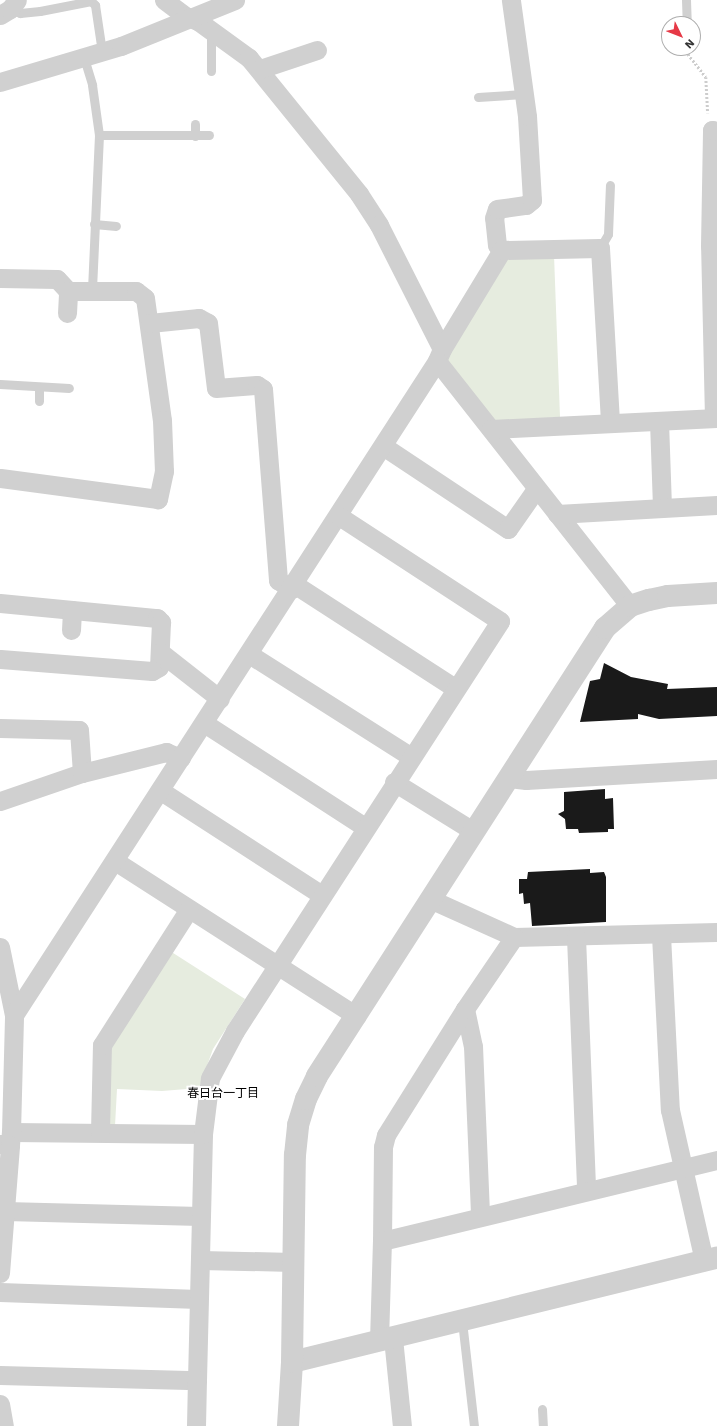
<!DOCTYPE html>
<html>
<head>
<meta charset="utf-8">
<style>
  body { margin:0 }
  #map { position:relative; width:717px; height:1426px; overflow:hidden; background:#fff; font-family:"Work Sans","Noto Sans JP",sans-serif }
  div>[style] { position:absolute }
  .green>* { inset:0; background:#e6ecdf }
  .building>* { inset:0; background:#1a1a1a }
  .path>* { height:2.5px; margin-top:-1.25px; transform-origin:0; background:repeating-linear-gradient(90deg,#cdcdcd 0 2px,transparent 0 4px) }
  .service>* { height:9px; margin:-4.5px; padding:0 4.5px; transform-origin:4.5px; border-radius:4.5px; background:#d0d0d0 }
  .minor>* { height:19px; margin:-9.5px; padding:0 9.5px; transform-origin:9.5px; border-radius:9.5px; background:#d0d0d0 }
  .tertiary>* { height:22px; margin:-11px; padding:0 11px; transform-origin:11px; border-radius:11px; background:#d0d0d0 }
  span { translate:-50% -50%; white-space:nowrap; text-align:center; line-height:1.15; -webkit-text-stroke:4px #fff; paint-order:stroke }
  .neighbourhood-label { font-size:12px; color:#000 }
  .north { position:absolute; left:661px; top:16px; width:40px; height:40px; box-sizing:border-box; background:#fff; border:1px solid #adadad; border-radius:50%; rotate:133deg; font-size:11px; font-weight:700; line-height:16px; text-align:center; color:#333 }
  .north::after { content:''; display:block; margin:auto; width:14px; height:18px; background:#e63946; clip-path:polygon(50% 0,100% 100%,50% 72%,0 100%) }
</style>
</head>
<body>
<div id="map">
  <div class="green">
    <div style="clip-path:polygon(554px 255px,560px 417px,495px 423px,443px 356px,506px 257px)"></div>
    <div style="clip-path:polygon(170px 951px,245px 999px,213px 1049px,199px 1088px,162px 1091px,117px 1089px,115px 1126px,106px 1126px,109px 1045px)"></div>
  </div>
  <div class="building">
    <div style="clip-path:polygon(604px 663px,631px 677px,668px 684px,667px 689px,717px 687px,717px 716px,659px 719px,638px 714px,638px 719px,580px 722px,590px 681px,600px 679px)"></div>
    <div style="clip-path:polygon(605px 789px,605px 799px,613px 798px,614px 829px,608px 829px,608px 832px,579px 833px,578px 829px,566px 829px,565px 819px,558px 814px,564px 811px,564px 792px)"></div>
    <div style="clip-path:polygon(590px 869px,590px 873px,604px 872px,606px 877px,606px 922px,532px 926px,530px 903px,524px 904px,523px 893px,519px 894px,519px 879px,527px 879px,528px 872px)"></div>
  </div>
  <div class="path">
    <div style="left:688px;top:48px;width:6px;rotate:90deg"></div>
    <div style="left:688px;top:54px;width:29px;rotate:52deg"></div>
    <div style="left:706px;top:77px;width:36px;rotate:87deg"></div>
  </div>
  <div class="service">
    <div style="left:686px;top:0;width:24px;rotate:88deg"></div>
    <div style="left:10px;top:9px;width:11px;rotate:22deg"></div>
    <div style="left:20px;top:13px;width:20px;rotate:-6deg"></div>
    <div style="left:40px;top:11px;width:52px;rotate:-11.1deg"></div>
    <div style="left:91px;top:1px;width:6px;rotate:45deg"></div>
    <div style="left:95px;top:5px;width:48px;rotate:81.5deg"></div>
    <div style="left:84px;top:58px;width:28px;rotate:73deg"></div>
    <div style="left:92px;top:85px;width:50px;rotate:82deg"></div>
    <div style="left:99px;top:135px;width:155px;rotate:92.6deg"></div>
    <div style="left:211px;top:71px;width:33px;rotate:-90deg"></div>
    <div style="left:211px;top:38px;width:6px;rotate:-59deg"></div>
    <div style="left:478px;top:97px;width:46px;rotate:-3.7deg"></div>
    <div style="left:99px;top:135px;width:110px"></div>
    <div style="left:195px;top:136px;width:12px;rotate:-90deg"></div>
    <div style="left:94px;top:224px;width:22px;rotate:5deg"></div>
    <div style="left:600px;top:248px;width:16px;rotate:-60deg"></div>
    <div style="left:608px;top:234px;width:49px;rotate:-87.7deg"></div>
    <div style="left:0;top:384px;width:69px;rotate:3.3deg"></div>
    <div style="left:39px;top:401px;width:14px;rotate:-90deg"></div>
    <div style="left:462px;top:1321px;width:106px;rotate:83.5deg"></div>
    <div style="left:542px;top:1409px;width:17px;rotate:87deg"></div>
  </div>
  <div class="minor">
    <div style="left:164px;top:0;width:26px;rotate:37deg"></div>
    <div style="left:185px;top:16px;width:14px;rotate:21deg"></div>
    <div style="left:198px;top:21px;width:63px;rotate:36deg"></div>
    <div style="left:249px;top:58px;width:175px;rotate:51deg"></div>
    <div style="left:359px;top:194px;width:37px;rotate:57deg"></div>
    <div style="left:379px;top:225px;width:139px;rotate:63.1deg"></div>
    <div style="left:442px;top:349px;width:13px;rotate:113deg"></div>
    <div style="left:437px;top:361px;width:312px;rotate:51.8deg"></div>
    <div style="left:0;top:15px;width:12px;rotate:-31deg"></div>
    <div style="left:10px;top:9px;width:11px;rotate:-52deg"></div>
    <div style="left:260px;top:69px;width:60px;rotate:-18.4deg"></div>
    <div style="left:0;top:82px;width:126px;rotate:-16.6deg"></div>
    <div style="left:121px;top:46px;width:123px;rotate:-22deg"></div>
    <div style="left:502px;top:250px;width:7px;rotate:-135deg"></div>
    <div style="left:497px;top:245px;width:27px;rotate:-96deg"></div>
    <div style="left:494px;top:218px;width:9px;rotate:-72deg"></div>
    <div style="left:497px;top:209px;width:29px;rotate:-8deg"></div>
    <div style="left:526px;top:205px;width:8px;rotate:-40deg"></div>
    <div style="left:532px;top:200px;width:84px;rotate:-93.4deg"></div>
    <div style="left:527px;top:116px;width:117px;rotate:-97.9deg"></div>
    <div style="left:0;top:278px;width:57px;rotate:1deg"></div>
    <div style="left:57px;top:279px;width:16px;rotate:47deg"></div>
    <div style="left:68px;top:291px;width:68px"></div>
    <div style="left:136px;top:291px;width:11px;rotate:38deg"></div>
    <div style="left:145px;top:298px;width:123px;rotate:82.1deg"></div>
    <div style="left:162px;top:420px;width:51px;rotate:87.8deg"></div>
    <div style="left:164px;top:471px;width:29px;rotate:102deg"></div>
    <div style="left:158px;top:499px;width:159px;rotate:-172.4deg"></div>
    <div style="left:67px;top:313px;width:22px;rotate:-87deg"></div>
    <div style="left:150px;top:323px;width:49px;rotate:-5.8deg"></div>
    <div style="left:199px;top:318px;width:10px;rotate:29deg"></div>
    <div style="left:208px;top:323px;width:65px;rotate:83deg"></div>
    <div style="left:216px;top:388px;width:41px;rotate:-4.2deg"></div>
    <div style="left:257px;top:385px;width:7px;rotate:34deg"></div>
    <div style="left:263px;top:389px;width:192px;rotate:85.5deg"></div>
    <div style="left:278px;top:580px;width:16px;rotate:35deg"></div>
    <div style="left:442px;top:349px;width:116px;rotate:-58.8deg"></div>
    <div style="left:502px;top:250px;width:98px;rotate:-1.2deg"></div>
    <div style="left:600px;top:248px;width:175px;rotate:86.7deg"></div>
    <div style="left:714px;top:418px;width:172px;rotate:-91.3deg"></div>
    <div style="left:710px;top:246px;width:116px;rotate:-89deg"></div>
    <div style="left:712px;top:130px;width:5px;rotate:11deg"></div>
    <div style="left:659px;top:421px;width:86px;rotate:88deg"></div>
    <div style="left:491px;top:429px;width:226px;rotate:-2.8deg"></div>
    <div style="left:383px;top:446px;width:150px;rotate:33.6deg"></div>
    <div style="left:508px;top:529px;width:49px;rotate:-55deg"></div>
    <div style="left:557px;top:514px;width:160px;rotate:-3.2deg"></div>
    <div style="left:294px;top:584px;width:192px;rotate:32.9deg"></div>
    <div style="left:0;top:603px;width:158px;rotate:5.5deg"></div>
    <div style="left:157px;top:618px;width:6px;rotate:45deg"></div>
    <div style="left:161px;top:622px;width:45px;rotate:92.5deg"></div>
    <div style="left:159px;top:667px;width:8px;rotate:150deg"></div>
    <div style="left:152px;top:671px;width:152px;rotate:-175.5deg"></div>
    <div style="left:71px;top:630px;width:20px;rotate:-87deg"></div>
    <div style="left:160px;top:652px;width:76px;rotate:38.1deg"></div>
    <div style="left:249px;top:654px;width:192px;rotate:32.4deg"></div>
    <div style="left:204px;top:723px;width:192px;rotate:32.9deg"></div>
    <div style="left:0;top:728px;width:79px;rotate:1.5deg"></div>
    <div style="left:79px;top:730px;width:43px;rotate:86deg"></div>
    <div style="left:509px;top:778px;width:17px;rotate:7deg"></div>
    <div style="left:526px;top:780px;width:191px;rotate:-3.3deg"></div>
    <div style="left:394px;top:782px;width:93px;rotate:31.8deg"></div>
    <div style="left:161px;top:791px;width:192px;rotate:32.9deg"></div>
    <div style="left:0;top:801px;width:87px;rotate:-18.9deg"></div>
    <div style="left:82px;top:773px;width:87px;rotate:-14deg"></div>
    <div style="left:166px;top:752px;width:16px;rotate:22deg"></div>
    <div style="left:115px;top:861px;width:287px;rotate:32.7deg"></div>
    <div style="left:430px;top:899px;width:92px;rotate:24.3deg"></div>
    <div style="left:514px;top:937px;width:203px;rotate:-1.4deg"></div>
    <div style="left:661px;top:935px;width:175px;rotate:87.1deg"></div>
    <div style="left:670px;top:1110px;width:155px;rotate:77.3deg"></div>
    <div style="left:576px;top:937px;width:254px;rotate:87.7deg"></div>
    <div style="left:0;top:947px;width:69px;rotate:78.4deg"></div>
    <div style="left:465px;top:1009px;width:38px;rotate:78deg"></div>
    <div style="left:473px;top:1046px;width:170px;rotate:87.6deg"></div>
    <div style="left:11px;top:1132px;width:192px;rotate:0.6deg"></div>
    <div style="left:100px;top:1132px;width:87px;rotate:-88.7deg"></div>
    <div style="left:102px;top:1045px;width:161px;rotate:-57.4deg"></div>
    <div style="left:0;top:1144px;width:10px;rotate:6deg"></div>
    <div style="left:10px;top:1145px;width:13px;rotate:-86deg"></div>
    <div style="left:11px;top:1132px;width:117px;rotate:-88.5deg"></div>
    <div style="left:14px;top:1015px;width:779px;rotate:-57.11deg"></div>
    <div style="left:5px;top:1211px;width:195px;rotate:1.5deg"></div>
    <div style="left:382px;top:1241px;width:94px;rotate:-89.4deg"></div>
    <div style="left:383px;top:1147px;width:12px;rotate:-76deg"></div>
    <div style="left:386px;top:1135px;width:149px;rotate:-57.9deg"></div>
    <div style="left:465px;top:1009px;width:87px;rotate:-55.8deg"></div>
    <div style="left:200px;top:1260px;width:93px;rotate:1.2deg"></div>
    <div style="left:0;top:1273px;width:128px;rotate:-85.5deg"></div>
    <div style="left:0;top:1292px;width:198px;rotate:2deg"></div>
    <div style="left:393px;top:1338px;width:88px;rotate:84.2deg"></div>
    <div style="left:379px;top:1341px;width:100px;rotate:-88.3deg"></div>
    <div style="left:382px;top:1241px;width:345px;rotate:-13.6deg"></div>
    <div style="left:0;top:1375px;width:197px;rotate:1.5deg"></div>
    <div style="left:197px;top:1380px;width:246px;rotate:-88.6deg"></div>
    <div style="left:203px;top:1134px;width:56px;rotate:-82.9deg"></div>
    <div style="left:210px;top:1078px;width:53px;rotate:-62deg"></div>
    <div style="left:235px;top:1031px;width:488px;rotate:-57.1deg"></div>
    <div style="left:500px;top:621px;width:192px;rotate:-146.9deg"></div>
    <div style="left:0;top:1404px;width:22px;rotate:80deg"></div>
    <div style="left:196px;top:1426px;width:46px;rotate:-88.8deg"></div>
  </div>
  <div class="tertiary">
    <div style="left:292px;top:1362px;width:438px;rotate:-13.8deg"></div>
    <div style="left:288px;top:1426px;width:64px;rotate:-86.4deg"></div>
    <div style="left:292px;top:1362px;width:207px;rotate:-89.2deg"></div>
    <div style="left:295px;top:1155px;width:30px;rotate:-84deg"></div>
    <div style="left:298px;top:1125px;width:27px;rotate:-73deg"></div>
    <div style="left:306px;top:1099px;width:25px;rotate:-64deg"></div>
    <div style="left:317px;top:1076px;width:533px;rotate:-57.26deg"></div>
    <div style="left:605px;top:628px;width:33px;rotate:-41deg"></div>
    <div style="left:630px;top:606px;width:20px;rotate:-18deg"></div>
    <div style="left:649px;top:600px;width:19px;rotate:-12deg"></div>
    <div style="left:668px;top:596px;width:49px;rotate:-3.5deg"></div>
  </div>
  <div class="neighbourhood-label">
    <span style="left:223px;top:1094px">春日台一丁目</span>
  </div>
  <div class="north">N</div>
</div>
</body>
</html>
